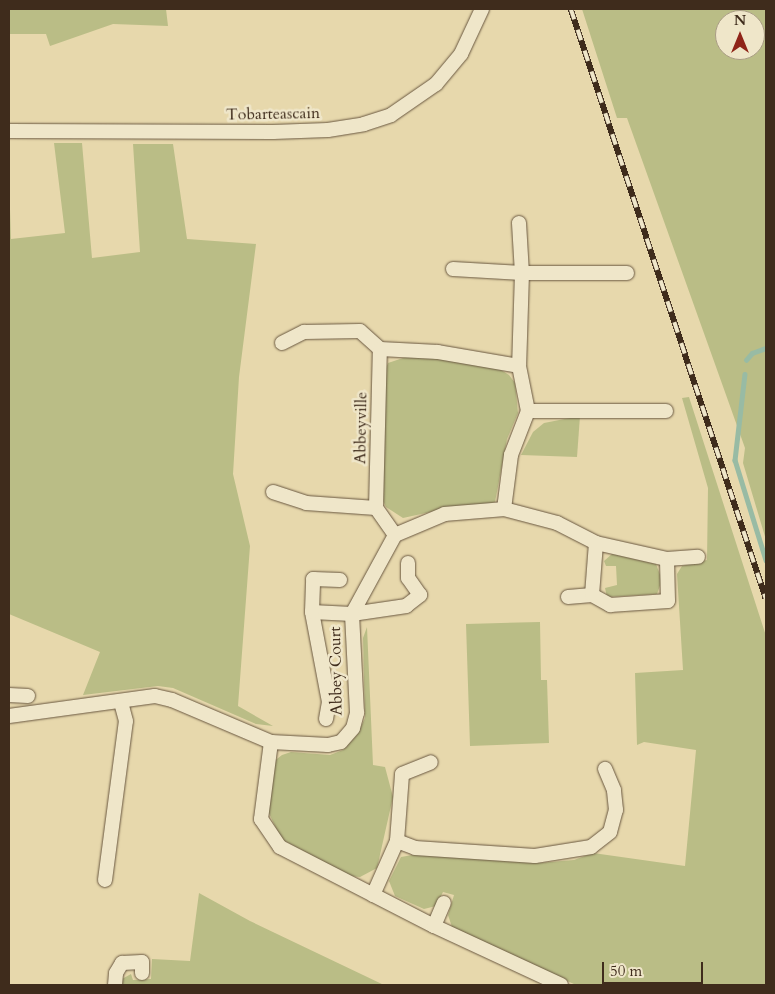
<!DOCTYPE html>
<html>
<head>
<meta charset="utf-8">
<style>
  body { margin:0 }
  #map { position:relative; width:775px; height:994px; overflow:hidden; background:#e7d8ac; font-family:Cardo,serif }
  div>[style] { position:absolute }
  .green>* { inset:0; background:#babd86 }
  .stream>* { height:4.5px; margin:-2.25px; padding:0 2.25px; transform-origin:2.25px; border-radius:2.25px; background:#98bba4 }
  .roads { filter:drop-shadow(0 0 1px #695740) drop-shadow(0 0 1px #695740) }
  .minor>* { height:14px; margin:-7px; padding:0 7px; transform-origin:7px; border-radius:7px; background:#efe6c9 }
  .rail>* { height:5.5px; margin-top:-2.75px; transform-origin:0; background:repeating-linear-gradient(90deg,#efe6c9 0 11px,#3f2c1c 0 22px); box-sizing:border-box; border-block:1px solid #3f2c1c }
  span { translate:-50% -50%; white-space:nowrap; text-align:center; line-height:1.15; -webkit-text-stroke:5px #efe6c9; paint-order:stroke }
  .street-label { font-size:16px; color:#3f2c1c }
  .frame { position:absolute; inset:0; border:10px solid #3f2c1c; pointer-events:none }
  .north { position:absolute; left:715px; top:10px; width:50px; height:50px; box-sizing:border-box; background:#efe6c9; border:1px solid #a99c84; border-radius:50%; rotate:0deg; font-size:14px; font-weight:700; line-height:20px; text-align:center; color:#3f2c1c }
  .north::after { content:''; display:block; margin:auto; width:18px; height:22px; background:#8f2418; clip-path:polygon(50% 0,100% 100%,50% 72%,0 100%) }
  .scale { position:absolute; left:602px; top:962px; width:101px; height:22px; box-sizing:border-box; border:2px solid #3f2c1c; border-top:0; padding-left:6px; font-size:15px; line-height:18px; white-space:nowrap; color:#3f2c1c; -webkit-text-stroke:4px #efe6c9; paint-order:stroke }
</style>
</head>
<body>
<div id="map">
  <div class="green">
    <div style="clip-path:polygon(9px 9px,166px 9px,168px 26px,113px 24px,50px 46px,46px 34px,9px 34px)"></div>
    <div style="clip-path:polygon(evenodd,582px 9px,766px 9px,766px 540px,743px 463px,745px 448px,627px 118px,617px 118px,582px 9px,725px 20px,755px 20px,755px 50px,725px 50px,725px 20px)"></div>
    <div style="clip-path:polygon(54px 143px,82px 143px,92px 258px,140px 252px,133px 144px,173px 144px,187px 239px,256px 244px,239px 377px,233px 474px,250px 546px,238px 706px,273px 726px,256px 724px,173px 688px,158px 686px,83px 695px,100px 652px,9px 614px,9px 179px,11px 239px,65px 233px)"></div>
    <div style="clip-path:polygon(409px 356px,440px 358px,501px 370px,509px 375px,515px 383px,518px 413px,507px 439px,495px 502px,485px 505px,462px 505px,403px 518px,386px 507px,382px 499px,384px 374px,388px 363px)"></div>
    <div style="clip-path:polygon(689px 397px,766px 636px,766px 985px,576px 985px,452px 927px,448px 915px,454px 895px,443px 892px,436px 906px,424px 909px,395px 896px,389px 881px,401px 857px,418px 854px,539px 863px,574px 860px,593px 853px,685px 866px,696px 750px,644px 742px,637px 745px,635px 673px,683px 670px,677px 574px,682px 566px,707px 560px,708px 488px,682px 398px)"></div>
    <div style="clip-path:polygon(580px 416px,577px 457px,521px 455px,533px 432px,544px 423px)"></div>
    <div style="clip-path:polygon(612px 554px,656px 564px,662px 580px,657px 594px,607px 597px,605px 588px,617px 585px,616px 566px,606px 566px,604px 561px)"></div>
    <div style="clip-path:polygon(540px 622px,541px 680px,547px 680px,549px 743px,470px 746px,466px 624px)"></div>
    <div style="clip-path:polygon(367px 627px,373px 765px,385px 767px,393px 797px,377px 868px,360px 877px,350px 876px,281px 839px,268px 811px,273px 762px,282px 755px,291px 752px,330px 755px,343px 750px,357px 735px,365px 718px,363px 638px)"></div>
    <div style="clip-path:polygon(199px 893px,250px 921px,384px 985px,122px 985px,122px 979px,131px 974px,133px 980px,151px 979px,152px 959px,190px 961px)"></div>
  </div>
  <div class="stream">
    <div style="left:746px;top:360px;width:9px;rotate:-49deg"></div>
    <div style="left:752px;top:353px;width:15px;rotate:-20deg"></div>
    <div style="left:745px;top:374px;width:87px;rotate:96.6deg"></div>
    <div style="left:735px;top:460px;width:105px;rotate:72.8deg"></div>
  </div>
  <div class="roads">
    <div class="minor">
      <div style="left:9px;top:131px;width:264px;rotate:0.2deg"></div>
      <div style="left:273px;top:132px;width:55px;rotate:-2.1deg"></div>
      <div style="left:328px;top:130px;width:36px;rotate:-9deg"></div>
      <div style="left:364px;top:124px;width:28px;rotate:-18deg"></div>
      <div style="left:391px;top:115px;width:55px;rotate:-34.6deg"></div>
      <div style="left:436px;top:84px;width:39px;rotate:-50deg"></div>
      <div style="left:461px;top:54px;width:50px;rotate:-65deg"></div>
      <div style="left:519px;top:223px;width:50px;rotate:86.6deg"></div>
      <div style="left:522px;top:273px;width:93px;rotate:91.8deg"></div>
      <div style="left:519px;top:366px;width:46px;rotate:78.7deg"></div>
      <div style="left:528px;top:411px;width:47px;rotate:111.1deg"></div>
      <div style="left:511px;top:455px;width:54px;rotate:97.4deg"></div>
      <div style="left:504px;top:509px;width:55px;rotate:14.8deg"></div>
      <div style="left:557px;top:523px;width:44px;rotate:27.1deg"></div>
      <div style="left:596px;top:543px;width:73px;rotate:12.7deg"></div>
      <div style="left:667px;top:559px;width:31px;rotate:-4deg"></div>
      <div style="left:453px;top:269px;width:69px;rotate:3.3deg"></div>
      <div style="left:522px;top:273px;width:105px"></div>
      <div style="left:282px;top:343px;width:25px;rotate:-27deg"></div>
      <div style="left:304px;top:332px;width:56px;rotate:-1deg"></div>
      <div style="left:360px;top:331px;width:27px;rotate:42deg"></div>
      <div style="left:528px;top:411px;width:138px"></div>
      <div style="left:273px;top:492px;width:35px;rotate:18deg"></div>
      <div style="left:306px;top:503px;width:70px;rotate:4.1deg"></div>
      <div style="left:376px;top:508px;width:159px;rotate:-88.6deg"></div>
      <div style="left:380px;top:349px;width:58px;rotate:3deg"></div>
      <div style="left:438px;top:352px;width:82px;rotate:9.8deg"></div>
      <div style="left:395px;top:535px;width:54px;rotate:-22.8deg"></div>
      <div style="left:445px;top:514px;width:59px;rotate:-4.8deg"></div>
      <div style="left:592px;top:595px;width:21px;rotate:29deg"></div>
      <div style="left:610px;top:605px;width:58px;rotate:-3.9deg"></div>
      <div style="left:668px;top:601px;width:42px;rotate:-91.4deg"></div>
      <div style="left:568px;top:597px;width:24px;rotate:-5deg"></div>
      <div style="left:592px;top:595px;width:52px;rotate:-85.6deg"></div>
      <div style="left:312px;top:612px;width:40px;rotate:2.9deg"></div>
      <div style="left:352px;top:614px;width:55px;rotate:-8.4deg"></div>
      <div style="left:406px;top:606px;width:18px;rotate:-38deg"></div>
      <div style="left:420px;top:595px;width:21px;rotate:-125deg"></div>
      <div style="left:408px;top:578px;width:15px;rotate:-90deg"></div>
      <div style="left:352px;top:614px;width:90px;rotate:-61.4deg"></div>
      <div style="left:395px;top:535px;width:33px;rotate:-125deg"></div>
      <div style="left:9px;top:695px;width:19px;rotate:3deg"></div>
      <div style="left:9px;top:716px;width:147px;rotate:-7.8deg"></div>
      <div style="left:155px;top:696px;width:17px;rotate:13deg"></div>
      <div style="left:172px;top:700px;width:108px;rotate:23deg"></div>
      <div style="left:271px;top:742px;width:57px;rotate:3deg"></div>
      <div style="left:328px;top:745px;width:13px;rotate:-13deg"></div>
      <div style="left:341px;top:742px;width:18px;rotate:-49deg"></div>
      <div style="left:353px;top:728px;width:16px;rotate:-75deg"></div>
      <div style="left:357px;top:713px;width:99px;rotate:-92.9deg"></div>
      <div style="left:326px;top:719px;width:17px;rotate:-80deg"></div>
      <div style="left:329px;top:702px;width:92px;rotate:-100.7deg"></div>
      <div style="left:312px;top:612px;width:33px;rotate:-88deg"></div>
      <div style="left:313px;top:579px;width:27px;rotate:2deg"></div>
      <div style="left:271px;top:742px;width:78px;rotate:97.4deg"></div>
      <div style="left:261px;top:819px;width:34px;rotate:56deg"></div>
      <div style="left:280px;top:847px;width:173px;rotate:27.2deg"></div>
      <div style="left:434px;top:926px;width:140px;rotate:24.9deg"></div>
      <div style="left:397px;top:841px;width:19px;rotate:21deg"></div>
      <div style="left:415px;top:848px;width:120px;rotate:3.8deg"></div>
      <div style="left:535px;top:856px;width:57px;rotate:-9.1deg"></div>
      <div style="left:591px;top:847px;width:24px;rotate:-38deg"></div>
      <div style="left:610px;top:832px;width:23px;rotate:-75deg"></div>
      <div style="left:616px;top:810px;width:20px;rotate:-96deg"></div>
      <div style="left:614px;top:790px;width:23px;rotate:-113deg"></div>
      <div style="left:105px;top:880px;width:160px;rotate:-82.5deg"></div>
      <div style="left:126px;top:721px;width:20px;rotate:-105deg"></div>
      <div style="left:373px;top:895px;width:59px;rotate:-66deg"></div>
      <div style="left:397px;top:841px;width:67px;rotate:-85.7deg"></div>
      <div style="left:402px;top:774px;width:31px;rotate:-22deg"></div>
      <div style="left:434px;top:926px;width:25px;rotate:-67deg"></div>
      <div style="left:115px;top:985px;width:12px;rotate:-85deg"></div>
      <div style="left:116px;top:973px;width:12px;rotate:-59deg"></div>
      <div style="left:122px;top:963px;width:20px;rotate:-3deg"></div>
      <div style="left:142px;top:962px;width:11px;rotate:90deg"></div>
    </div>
  </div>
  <div class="rail">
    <div style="left:571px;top:9px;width:621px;rotate:71.71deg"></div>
  </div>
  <div class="street-label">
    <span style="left:273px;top:114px;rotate:-1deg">Tobarteascain</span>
    <span style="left:361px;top:428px;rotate:-89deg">Abbeyville</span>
    <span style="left:336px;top:671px;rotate:-91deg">Abbey Court</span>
  </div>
  <div class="frame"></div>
  <div class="north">N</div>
  <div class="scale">50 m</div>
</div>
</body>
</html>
